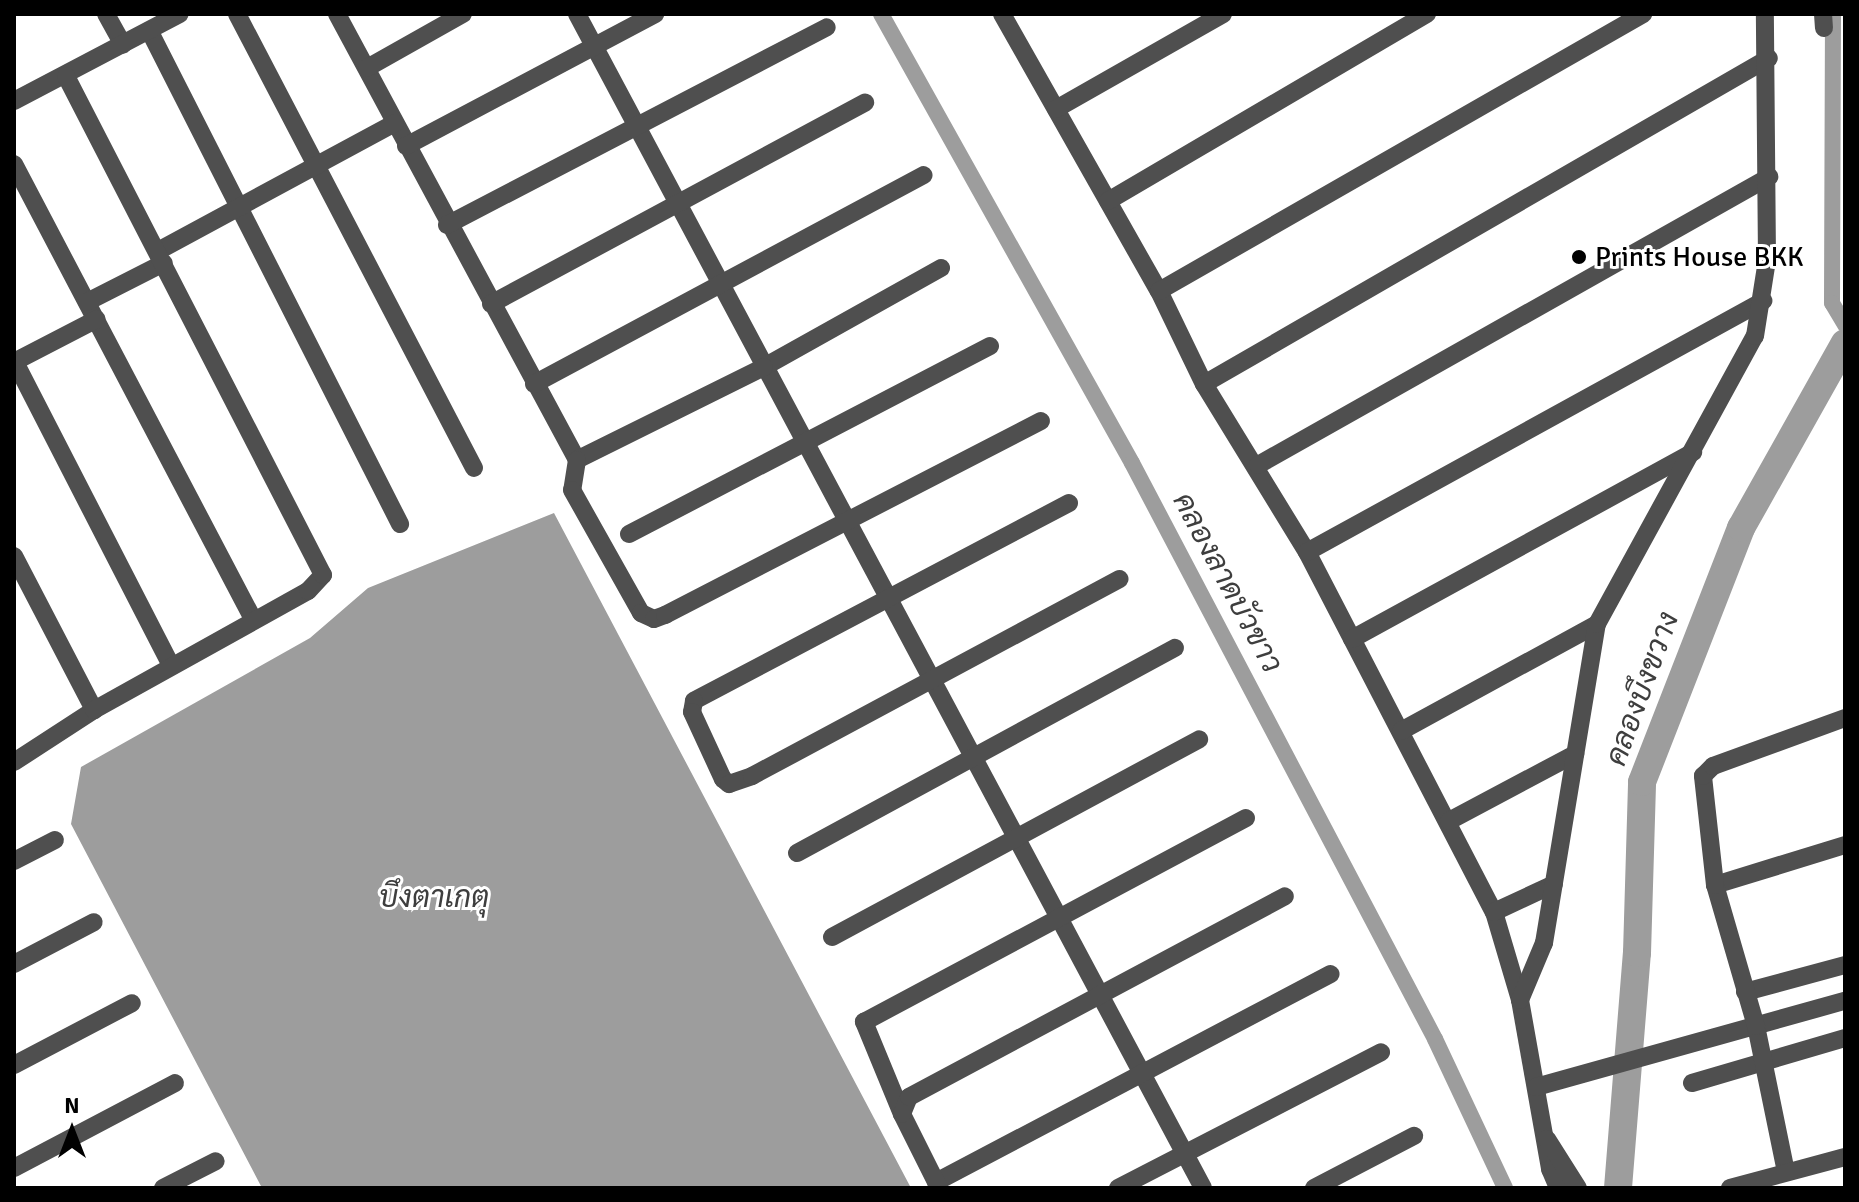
<!DOCTYPE html>
<html>
<head>
<meta charset="utf-8">
<style>
  body { margin:0 }
  #map { position:relative; width:1859px; height:1202px; overflow:hidden; background:#fff; font-family:Signika,Sarabun,sans-serif }
  div>[style] { position:absolute }
  .water>* { inset:0; background:#9d9d9d }
  .canal>* { height:16px; margin:-8px; padding:0 8px; transform-origin:8px; border-radius:8px; background:#9d9d9d }
  .river>* { height:28px; margin:-14px; padding:0 14px; transform-origin:14px; border-radius:14px; background:#9d9d9d }
  .minor>* { height:18px; margin:-9px; padding:0 9px; transform-origin:9px; border-radius:9px; background:#4f4f4f }
  .dots>* { width:22px; height:22px; translate:-50% -50%; box-sizing:border-box; border:4px solid #fff; border-radius:50% }
  span { translate:-50% -50%; white-space:nowrap; text-align:center; line-height:1.15; -webkit-text-stroke:6px #fff; paint-order:stroke }
  .poi-label { font-size:28px; color:#000 }
  .left { translate:0 -50%; text-align:left }
  .water-label { font-size:30px; color:#3e3e3e; font-style:italic }
  .frame { position:absolute; inset:0; border:16px solid #000; pointer-events:none }
  .north { position:absolute; left:32px; top:1090px; width:80px; height:80px; -webkit-text-stroke:6px #fff; paint-order:stroke; rotate:0deg; font-size:22px; font-weight:700; line-height:32px; text-align:center; color:#000 }
  .north::after { content:''; display:block; margin:auto; width:28px; height:36px; background:#000; clip-path:polygon(50% 0,100% 100%,50% 72%,0 100%) }
</style>
</head>
<body>
<div id="map">
  <div class="water">
    <div style="clip-path:polygon(554px 513px,911px 1188px,262px 1188px,71px 824px,81px 767px,310px 638px,368px 588px)"></div>
  </div>
  <div class="canal">
    <div style="left:881px;top:14px;width:514px;rotate:60.79deg"></div>
    <div style="left:1132px;top:463px;width:651px;rotate:62.25deg"></div>
    <div style="left:1435px;top:1039px;width:165px;rotate:64.8deg"></div>
    <div style="left:1833px;top:14px;width:289px;rotate:90.2deg"></div>
    <div style="left:1832px;top:303px;width:26px;rotate:59deg"></div>
  </div>
  <div class="river">
    <div style="left:1618px;top:1188px;width:236px;rotate:-85.4deg"></div>
    <div style="left:1637px;top:953px;width:171px;rotate:-88.3deg"></div>
    <div style="left:1642px;top:782px;width:273px;rotate:-68.7deg"></div>
    <div style="left:1741px;top:528px;width:212px;rotate:-60.7deg"></div>
  </div>
  <div class="minor">
    <div style="left:106px;top:14px;width:35px;rotate:61deg"></div>
    <div style="left:237px;top:14px;width:512px;rotate:62.43deg"></div>
    <div style="left:337px;top:14px;width:506px;rotate:61.71deg"></div>
    <div style="left:577px;top:14px;width:1330px;rotate:61.93deg"></div>
    <div style="left:1002px;top:14px;width:318px;rotate:60.5deg"></div>
    <div style="left:1159px;top:291px;width:103px;rotate:64.2deg"></div>
    <div style="left:1204px;top:384px;width:197px;rotate:58.5deg"></div>
    <div style="left:1307px;top:552px;width:406px;rotate:62.6deg"></div>
    <div style="left:1494px;top:912px;width:92px;rotate:73.5deg"></div>
    <div style="left:1520px;top:1000px;width:172px;rotate:79.9deg"></div>
    <div style="left:1550px;top:1169px;width:21px;rotate:67deg"></div>
    <div style="left:1823px;top:14px;width:14px;rotate:86deg"></div>
    <div style="left:150px;top:32px;width:552px;rotate:63.06deg"></div>
    <div style="left:367px;top:68px;width:110px;rotate:-29.4deg"></div>
    <div style="left:14px;top:101px;width:187px;rotate:-27.7deg"></div>
    <div style="left:1056px;top:109px;width:192px;rotate:-29.6deg"></div>
    <div style="left:406px;top:146px;width:282px;rotate:-27.9deg"></div>
    <div style="left:14px;top:164px;width:514px;rotate:62.29deg"></div>
    <div style="left:1108px;top:201px;width:370px;rotate:-30.4deg"></div>
    <div style="left:447px;top:225px;width:428px;rotate:-27.5deg"></div>
    <div style="left:158px;top:251px;width:269px;rotate:-28.4deg"></div>
    <div style="left:941px;top:268px;width:203px;rotate:150.8deg"></div>
    <div style="left:764px;top:367px;width:209px;rotate:153.6deg"></div>
    <div style="left:577px;top:460px;width:30px;rotate:99deg"></div>
    <div style="left:572px;top:490px;width:141px;rotate:60.7deg"></div>
    <div style="left:641px;top:613px;width:14px;rotate:25deg"></div>
    <div style="left:654px;top:619px;width:12px;rotate:-20deg"></div>
    <div style="left:665px;top:615px;width:423px;rotate:-27.3deg"></div>
    <div style="left:1159px;top:291px;width:558px;rotate:-29.78deg"></div>
    <div style="left:87px;top:302px;width:86px;rotate:-26.9deg"></div>
    <div style="left:491px;top:304px;width:425px;rotate:-28.3deg"></div>
    <div style="left:14px;top:360px;width:344px;rotate:62.8deg"></div>
    <div style="left:14px;top:362px;width:93px;rotate:-27.4deg"></div>
    <div style="left:534px;top:384px;width:442px;rotate:-28.2deg"></div>
    <div style="left:1204px;top:384px;width:652px;rotate:-29.98deg"></div>
    <div style="left:1258px;top:465px;width:587px;rotate:-29.41deg"></div>
    <div style="left:1069px;top:503px;width:424px;rotate:152.2deg"></div>
    <div style="left:694px;top:701px;width:11px;rotate:100deg"></div>
    <div style="left:692px;top:712px;width:74px;rotate:65.2deg"></div>
    <div style="left:723px;top:779px;width:8px;rotate:40deg"></div>
    <div style="left:729px;top:784px;width:24px;rotate:-19deg"></div>
    <div style="left:752px;top:776px;width:417px;rotate:-28.2deg"></div>
    <div style="left:629px;top:534px;width:407px;rotate:-27.5deg"></div>
    <div style="left:1307px;top:552px;width:521px;rotate:-28.83deg"></div>
    <div style="left:14px;top:556px;width:174px;rotate:62.5deg"></div>
    <div style="left:1352px;top:639px;width:389px;rotate:-28.7deg"></div>
    <div style="left:1401px;top:731px;width:223px;rotate:-28.6deg"></div>
    <div style="left:14px;top:762px;width:95px;rotate:-33deg"></div>
    <div style="left:94px;top:710px;width:245px;rotate:-29.1deg"></div>
    <div style="left:308px;top:591px;width:22px;rotate:-47deg"></div>
    <div style="left:323px;top:575px;width:561px;rotate:-117.25deg"></div>
    <div style="left:1449px;top:821px;width:143px;rotate:-28deg"></div>
    <div style="left:797px;top:853px;width:430px;rotate:-28.5deg"></div>
    <div style="left:14px;top:861px;width:46px;rotate:-27.1deg"></div>
    <div style="left:1715px;top:885px;width:136px;rotate:-17.1deg"></div>
    <div style="left:1494px;top:912px;width:66px;rotate:-25deg"></div>
    <div style="left:832px;top:937px;width:417px;rotate:-28.3deg"></div>
    <div style="left:14px;top:964px;width:90px;rotate:-27.7deg"></div>
    <div style="left:1745px;top:992px;width:104px;rotate:-15.1deg"></div>
    <div style="left:1520px;top:1000px;width:62px;rotate:-67.2deg"></div>
    <div style="left:1544px;top:943px;width:323px;rotate:-80.6deg"></div>
    <div style="left:1597px;top:624px;width:328px;rotate:-61.3deg"></div>
    <div style="left:1755px;top:336px;width:77px;rotate:-81deg"></div>
    <div style="left:1767px;top:260px;width:246px;rotate:-90.5deg"></div>
    <div style="left:14px;top:1065px;width:133px;rotate:-27.7deg"></div>
    <div style="left:1692px;top:1083px;width:159px;rotate:-16.4deg"></div>
    <div style="left:1536px;top:1087px;width:321px;rotate:-15.6deg"></div>
    <div style="left:902px;top:1114px;width:100px;rotate:-112.4deg"></div>
    <div style="left:864px;top:1022px;width:433px;rotate:-28.1deg"></div>
    <div style="left:1547px;top:1139px;width:58px;rotate:57.7deg"></div>
    <div style="left:14px;top:1168px;width:182px;rotate:-27.8deg"></div>
    <div style="left:1786px;top:1172px;width:149px;rotate:-101.6deg"></div>
    <div style="left:1756px;top:1026px;width:147px;rotate:-106.2deg"></div>
    <div style="left:1715px;top:885px;width:110px;rotate:-96.3deg"></div>
    <div style="left:1703px;top:776px;width:14px;rotate:-45deg"></div>
    <div style="left:1713px;top:766px;width:140px;rotate:-20deg"></div>
    <div style="left:936px;top:1182px;width:446px;rotate:-27.8deg"></div>
    <div style="left:163px;top:1188px;width:59px;rotate:-27deg"></div>
    <div style="left:939px;top:1188px;width:83px;rotate:-116.6deg"></div>
    <div style="left:902px;top:1114px;width:18px;rotate:-68deg"></div>
    <div style="left:909px;top:1097px;width:426px;rotate:-28.1deg"></div>
    <div style="left:1118px;top:1188px;width:296px;rotate:-27.3deg"></div>
    <div style="left:1314px;top:1188px;width:113px;rotate:-27.5deg"></div>
    <div style="left:1730px;top:1188px;width:119px;rotate:-15.1deg"></div>
  </div>
  <div class="dots">
    <div style="left:1579px;top:257px;background:#000"></div>
  </div>
  <div class="poi-label">
    <span class="left" style="left:1595px;top:257px">Prints House BKK</span>
  </div>
  <div class="water-label">
    <span style="left:1227px;top:583px;rotate:62deg">คลองลาดบัวขาว</span>
    <span style="left:1643px;top:689px;rotate:-70deg">คลองบึงขวาง</span>
    <span style="left:434px;top:898px">บึงตาเกตุ</span>
  </div>
  <div class="frame"></div>
  <div class="north">N</div>
</div>
</body>
</html>
